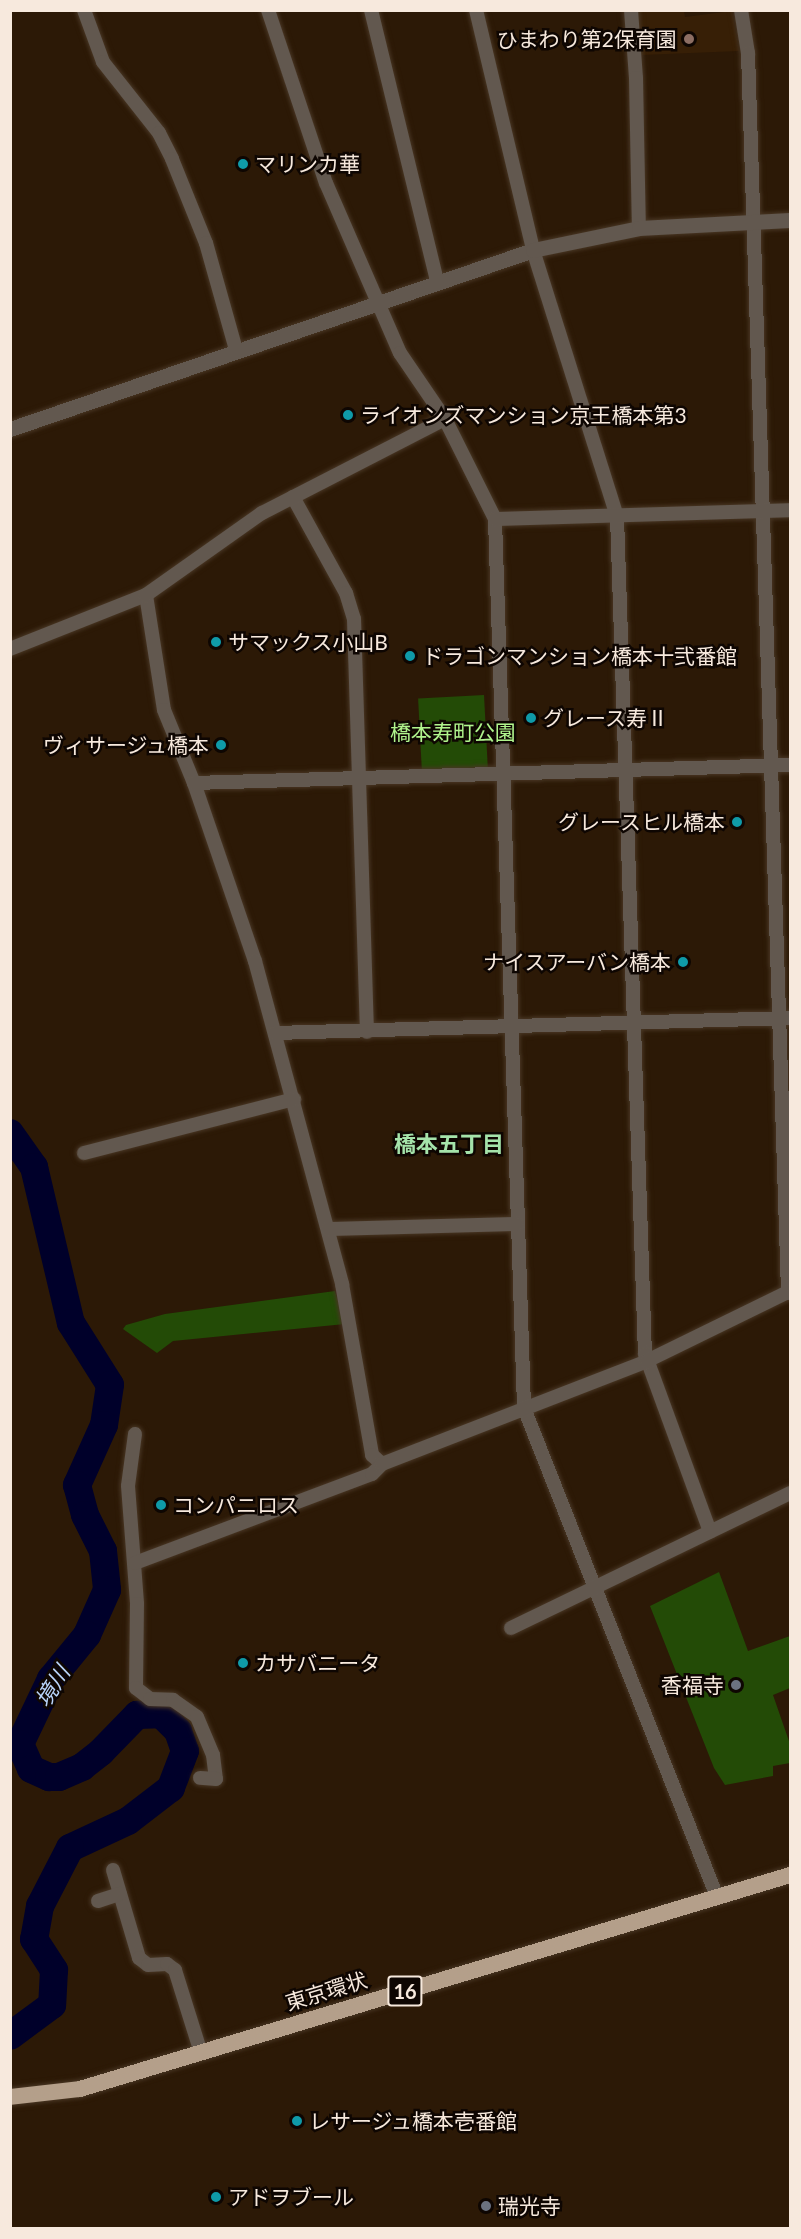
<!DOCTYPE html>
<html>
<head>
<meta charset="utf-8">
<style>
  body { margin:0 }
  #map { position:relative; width:801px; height:2239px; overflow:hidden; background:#2c1906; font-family:Lato,"Noto Sans JP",sans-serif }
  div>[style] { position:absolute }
  .built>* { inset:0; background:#371f06 }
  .green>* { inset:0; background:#234b06; transform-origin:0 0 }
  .river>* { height:28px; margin:-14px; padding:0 14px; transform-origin:14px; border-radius:14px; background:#00002a }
  .roads { filter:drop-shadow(0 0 2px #483624) drop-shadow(0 0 2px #483624) }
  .minor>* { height:14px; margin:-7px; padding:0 7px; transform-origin:7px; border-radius:7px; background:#62584f }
  .tertiary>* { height:15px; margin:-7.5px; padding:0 7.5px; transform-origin:7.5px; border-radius:7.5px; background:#62584f }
  .trunk>* { height:16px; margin:-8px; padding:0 8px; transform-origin:8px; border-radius:8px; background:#b49f8a }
  .dots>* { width:16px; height:16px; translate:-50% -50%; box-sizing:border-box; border:3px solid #0e0602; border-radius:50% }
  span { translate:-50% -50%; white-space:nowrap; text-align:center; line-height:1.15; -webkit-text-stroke:5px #0e0602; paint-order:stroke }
  .shield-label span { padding:2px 4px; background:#0e0602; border:2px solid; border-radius:4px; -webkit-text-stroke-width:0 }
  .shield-label { font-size:20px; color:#f7e9dd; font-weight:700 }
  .poi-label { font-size:21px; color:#f7e9dd }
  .right { translate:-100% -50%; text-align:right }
  .left { translate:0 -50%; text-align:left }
  .park-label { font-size:21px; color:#b0f48d }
  .street-label { font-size:21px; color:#f7e9dd }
  .neighbourhood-label { font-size:22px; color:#a5e3aa; font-weight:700 }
  .water-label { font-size:22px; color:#b9d4fa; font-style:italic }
  .frame { position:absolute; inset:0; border:12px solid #f7e9dd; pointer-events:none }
</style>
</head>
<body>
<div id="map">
  <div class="built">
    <div style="clip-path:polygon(637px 11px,684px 11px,685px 17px,732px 11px,739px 51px,642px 55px)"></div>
  </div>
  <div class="green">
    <div style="left:484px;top:695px;width:72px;height:66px;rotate:87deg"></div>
    <div style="clip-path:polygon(335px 1291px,345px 1324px,173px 1341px,157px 1353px,123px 1329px,126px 1325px,165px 1314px)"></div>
    <div style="clip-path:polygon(719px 1572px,748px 1651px,790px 1636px,790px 1688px,773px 1695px,790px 1744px,790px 1763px,773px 1766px,773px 1776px,725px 1785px,714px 1768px,650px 1606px)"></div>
  </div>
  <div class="river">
    <div style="left:10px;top:1133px;width:42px;rotate:54.8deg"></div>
    <div style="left:34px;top:1167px;width:160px;rotate:76.7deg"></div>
    <div style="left:71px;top:1323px;width:73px;rotate:57.8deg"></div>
    <div style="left:110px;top:1385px;width:40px;rotate:98.5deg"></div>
    <div style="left:104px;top:1425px;width:66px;rotate:114.2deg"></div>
    <div style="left:77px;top:1485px;width:31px;rotate:75deg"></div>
    <div style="left:85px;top:1515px;width:40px;rotate:63.4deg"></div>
    <div style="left:103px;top:1551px;width:39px;rotate:84deg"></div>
    <div style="left:107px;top:1590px;width:49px;rotate:114deg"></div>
    <div style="left:87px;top:1635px;width:57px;rotate:129.3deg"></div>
    <div style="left:51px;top:1679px;width:72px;rotate:115.5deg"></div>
    <div style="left:20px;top:1744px;width:27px;rotate:66deg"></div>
    <div style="left:31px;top:1769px;width:20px;rotate:24deg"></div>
    <div style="left:49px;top:1777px;width:10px"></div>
    <div style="left:59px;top:1777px;width:25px;rotate:-23deg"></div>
    <div style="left:82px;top:1767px;width:24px;rotate:-38deg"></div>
    <div style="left:101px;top:1752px;width:52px;rotate:-45.8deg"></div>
    <div style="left:137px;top:1715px;width:24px;rotate:-2deg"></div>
    <div style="left:161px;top:1714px;width:24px;rotate:45deg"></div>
    <div style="left:178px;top:1731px;width:21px;rotate:71deg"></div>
    <div style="left:185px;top:1751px;width:40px;rotate:111deg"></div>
    <div style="left:171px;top:1788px;width:54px;rotate:142.5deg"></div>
    <div style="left:128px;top:1821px;width:64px;rotate:155deg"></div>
    <div style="left:70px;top:1848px;width:65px;rotate:117.3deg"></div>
    <div style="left:40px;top:1906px;width:34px;rotate:100deg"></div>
    <div style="left:34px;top:1939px;width:37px;rotate:57deg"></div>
    <div style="left:54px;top:1970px;width:35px;rotate:93deg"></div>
    <div style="left:52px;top:2005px;width:52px;rotate:143.6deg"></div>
  </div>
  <div class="roads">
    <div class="minor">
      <div style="left:84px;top:10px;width:55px;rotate:69.9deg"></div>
      <div style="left:103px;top:62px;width:90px;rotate:51.7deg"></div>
      <div style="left:159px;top:133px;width:29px;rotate:63deg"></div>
      <div style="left:172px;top:159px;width:91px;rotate:68deg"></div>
      <div style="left:206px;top:243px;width:111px;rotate:74.3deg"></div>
      <div style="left:268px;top:10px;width:182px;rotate:71.5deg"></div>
      <div style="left:326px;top:183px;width:185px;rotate:66.5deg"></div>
      <div style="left:400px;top:353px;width:80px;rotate:55.7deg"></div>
      <div style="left:445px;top:419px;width:112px;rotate:63.4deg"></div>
      <div style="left:495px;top:519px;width:889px;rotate:88.13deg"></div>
      <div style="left:524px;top:1408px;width:526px;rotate:68.46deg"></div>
      <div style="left:371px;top:10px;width:279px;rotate:76.3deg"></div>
      <div style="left:476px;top:10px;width:247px;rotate:76.6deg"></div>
      <div style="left:533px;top:250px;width:279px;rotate:72.5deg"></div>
      <div style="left:617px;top:516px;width:838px;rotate:88.09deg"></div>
      <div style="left:645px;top:1354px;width:189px;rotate:69.9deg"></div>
      <div style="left:631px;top:10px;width:68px;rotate:85.8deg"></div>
      <div style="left:636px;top:78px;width:150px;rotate:88.9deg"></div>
      <div style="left:741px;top:10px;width:44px;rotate:80.8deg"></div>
      <div style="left:748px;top:53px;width:1241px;rotate:88.15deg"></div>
      <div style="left:293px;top:497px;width:110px;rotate:61.1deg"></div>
      <div style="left:346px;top:593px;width:27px;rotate:73deg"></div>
      <div style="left:354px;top:619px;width:413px;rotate:88.2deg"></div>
      <div style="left:495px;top:519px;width:295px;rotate:-1.7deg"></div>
      <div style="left:146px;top:595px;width:116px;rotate:81.1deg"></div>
      <div style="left:164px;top:710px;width:79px;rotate:67.7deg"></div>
      <div style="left:194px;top:783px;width:188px;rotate:71.1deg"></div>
      <div style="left:255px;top:961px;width:335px;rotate:74.9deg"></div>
      <div style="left:342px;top:1284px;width:174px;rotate:80deg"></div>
      <div style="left:372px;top:1455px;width:13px;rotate:42deg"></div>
      <div style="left:10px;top:649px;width:146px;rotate:-21.7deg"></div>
      <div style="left:146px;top:595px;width:142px;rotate:-35.3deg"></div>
      <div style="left:262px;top:513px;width:206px;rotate:-27.2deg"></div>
      <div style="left:194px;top:783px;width:596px;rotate:-1.73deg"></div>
      <div style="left:275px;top:1033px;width:515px;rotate:-1.67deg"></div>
      <div style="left:84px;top:1153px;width:217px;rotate:-14.4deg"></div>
      <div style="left:328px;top:1229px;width:189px;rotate:-1.5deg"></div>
      <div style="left:135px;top:1434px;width:52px;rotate:97.7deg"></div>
      <div style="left:128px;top:1486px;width:118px;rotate:85.6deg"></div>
      <div style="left:137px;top:1604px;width:84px;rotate:90.7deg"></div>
      <div style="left:136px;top:1688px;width:18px;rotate:38deg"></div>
      <div style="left:150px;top:1699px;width:23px;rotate:2deg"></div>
      <div style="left:173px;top:1700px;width:29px;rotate:35deg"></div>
      <div style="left:197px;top:1717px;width:41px;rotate:67.2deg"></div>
      <div style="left:213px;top:1755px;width:24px;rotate:83deg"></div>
      <div style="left:216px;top:1779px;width:16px;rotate:-176deg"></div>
      <div style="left:135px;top:1563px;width:253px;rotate:-20.6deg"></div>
      <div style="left:372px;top:1474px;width:14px;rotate:-45deg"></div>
      <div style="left:382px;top:1464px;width:284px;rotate:-21.2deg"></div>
      <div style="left:647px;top:1361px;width:159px;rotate:-26.1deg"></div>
      <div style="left:511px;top:1628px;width:310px;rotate:-25.8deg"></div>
      <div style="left:113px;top:1870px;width:92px;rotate:73.5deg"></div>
      <div style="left:139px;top:1958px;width:11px;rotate:38deg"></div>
      <div style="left:148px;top:1965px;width:19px;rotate:-3deg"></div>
      <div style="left:167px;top:1964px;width:10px;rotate:37deg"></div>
      <div style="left:175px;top:1970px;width:87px;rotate:72.6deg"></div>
      <div style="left:98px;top:1901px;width:23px;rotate:-18deg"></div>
    </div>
    <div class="tertiary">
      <div style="left:10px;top:429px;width:553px;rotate:-18.89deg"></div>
      <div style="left:533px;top:250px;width:108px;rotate:-11.7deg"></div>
      <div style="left:639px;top:228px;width:151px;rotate:-3deg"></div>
    </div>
    <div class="trunk">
      <div style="left:10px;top:2097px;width:70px;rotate:-6.5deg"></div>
      <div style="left:80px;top:2089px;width:742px;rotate:-16.77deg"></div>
    </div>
  </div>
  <div class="dots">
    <div style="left:689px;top:39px;background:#8d6e63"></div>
    <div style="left:243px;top:164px;background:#0f9aa8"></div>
    <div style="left:348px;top:415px;background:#0f9aa8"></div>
    <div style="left:216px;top:642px;background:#0f9aa8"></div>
    <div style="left:410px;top:656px;background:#0f9aa8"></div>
    <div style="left:531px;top:718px;background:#0f9aa8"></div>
    <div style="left:221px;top:745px;background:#0f9aa8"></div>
    <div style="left:737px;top:822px;background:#0f9aa8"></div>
    <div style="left:683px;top:962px;background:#0f9aa8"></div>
    <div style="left:161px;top:1505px;background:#0f9aa8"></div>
    <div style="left:243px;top:1663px;background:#0f9aa8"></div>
    <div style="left:736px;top:1685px;background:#6b7280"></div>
    <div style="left:297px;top:2121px;background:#0f9aa8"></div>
    <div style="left:216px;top:2197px;background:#0f9aa8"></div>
    <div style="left:486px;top:2206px;background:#6b7280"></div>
  </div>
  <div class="shield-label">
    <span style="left:405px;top:1991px">16</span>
  </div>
  <div class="poi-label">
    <span class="right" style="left:677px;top:39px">ひまわり第2保育園</span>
    <span class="left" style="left:255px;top:164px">マリンカ華</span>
    <span class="left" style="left:360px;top:415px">ライオンズマンション京王橋本第3</span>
    <span class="left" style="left:228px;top:642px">サマックス小山B</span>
    <span class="left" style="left:422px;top:656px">ドラゴンマンション橋本十弐番館</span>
    <span class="left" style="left:543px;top:718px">グレース寿Ⅱ</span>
    <span class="right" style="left:209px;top:745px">ヴィサージュ橋本</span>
    <span class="right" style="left:725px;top:822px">グレースヒル橋本</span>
    <span class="right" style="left:671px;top:962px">ナイスアーバン橋本</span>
    <span class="left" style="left:173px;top:1505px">コンパニロス</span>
    <span class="left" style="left:255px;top:1663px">カサバニータ</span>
    <span class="right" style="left:724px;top:1685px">香福寺</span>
    <span class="left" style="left:309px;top:2121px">レサージュ橋本壱番館</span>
    <span class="left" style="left:228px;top:2197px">アドヲブール</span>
    <span class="left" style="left:498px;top:2206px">瑞光寺</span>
  </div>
  <div class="park-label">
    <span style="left:453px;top:732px">橋本寿町公園</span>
  </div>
  <div class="street-label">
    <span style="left:326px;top:1991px;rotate:-17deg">東京環状</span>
  </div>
  <div class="neighbourhood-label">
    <span style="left:449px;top:1144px">橋本五丁目</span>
  </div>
  <div class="water-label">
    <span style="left:52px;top:1686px;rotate:-58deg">境川</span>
  </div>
  <div class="frame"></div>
</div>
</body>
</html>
